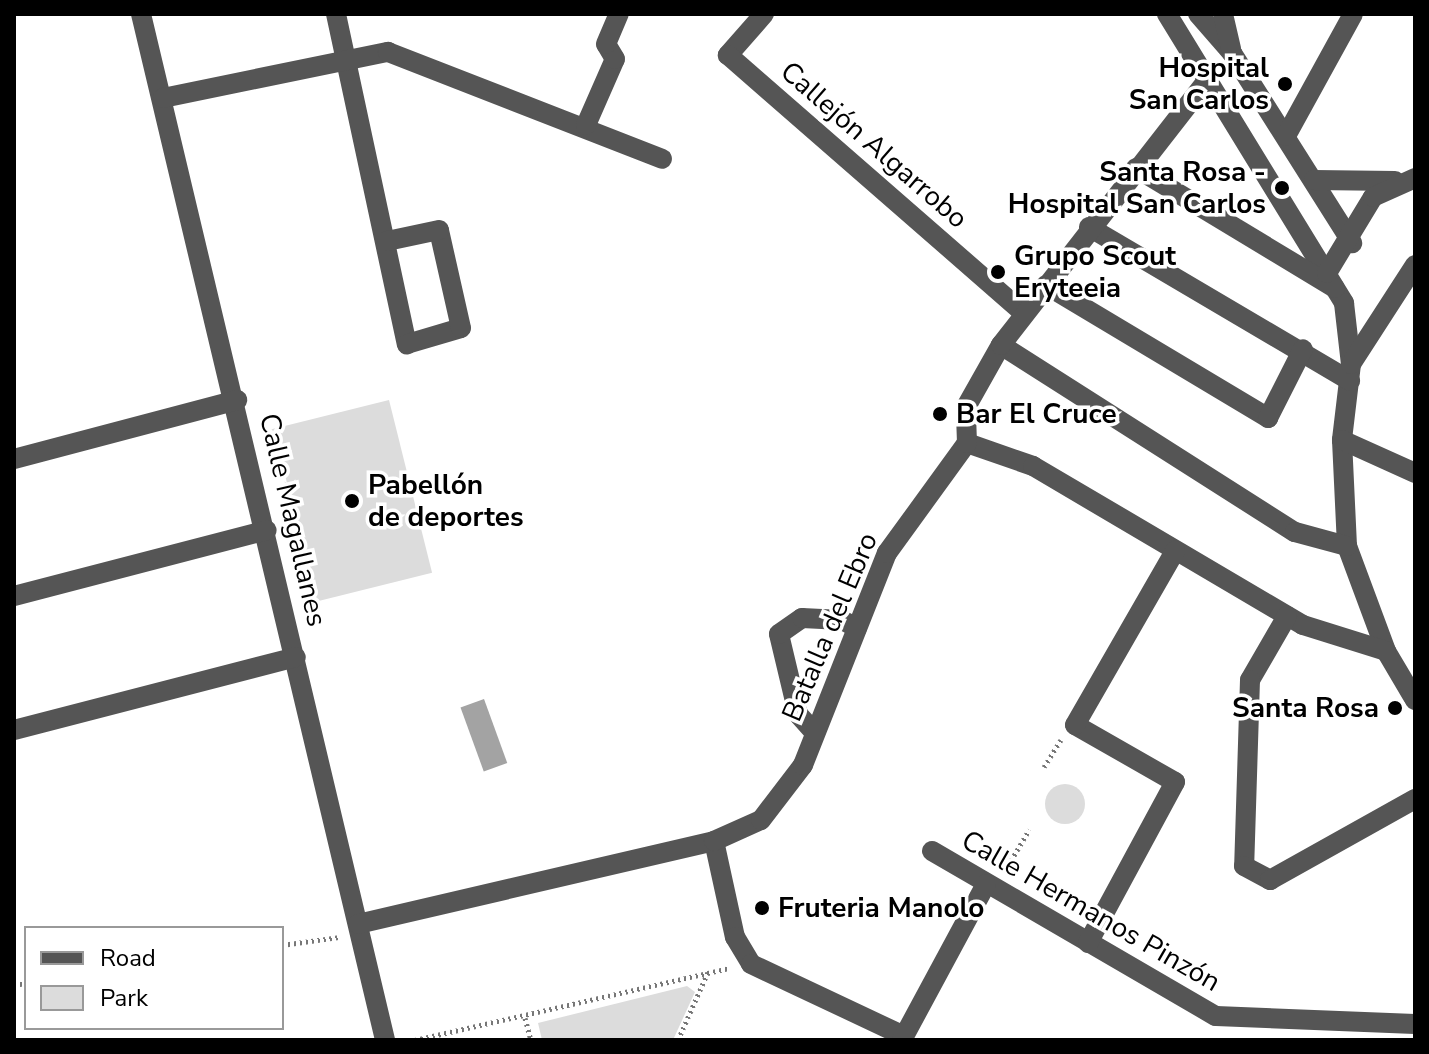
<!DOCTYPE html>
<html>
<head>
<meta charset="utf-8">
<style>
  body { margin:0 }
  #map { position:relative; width:1429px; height:1054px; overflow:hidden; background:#fff; font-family:"Nunito Sans",sans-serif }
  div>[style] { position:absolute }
  .green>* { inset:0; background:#dcdcdc; transform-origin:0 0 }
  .round { border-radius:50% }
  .water>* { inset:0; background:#a3a3a3; transform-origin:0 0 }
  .path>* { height:5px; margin-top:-2.5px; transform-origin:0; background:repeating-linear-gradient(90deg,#777 0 2px,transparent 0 6px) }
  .minor>* { height:20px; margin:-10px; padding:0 10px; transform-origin:10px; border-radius:10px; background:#555 }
  .dots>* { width:22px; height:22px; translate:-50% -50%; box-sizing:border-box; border:4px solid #fff; border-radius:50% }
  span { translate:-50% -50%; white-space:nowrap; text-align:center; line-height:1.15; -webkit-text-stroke:7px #fff; paint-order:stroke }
  .poi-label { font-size:28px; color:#000; font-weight:700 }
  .right { translate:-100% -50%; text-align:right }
  .left { translate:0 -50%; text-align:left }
  .street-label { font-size:28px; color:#000 }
  .frame { position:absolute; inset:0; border:16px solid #000; pointer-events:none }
  .legend { position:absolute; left:24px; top:926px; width:260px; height:104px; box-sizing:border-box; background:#fff; border:2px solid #999; margin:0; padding:10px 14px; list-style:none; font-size:24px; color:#000 }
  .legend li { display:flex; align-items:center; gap:16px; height:40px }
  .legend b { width:40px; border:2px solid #999 }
</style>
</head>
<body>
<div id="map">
  <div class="green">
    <div style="left:389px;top:400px;width:178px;height:121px;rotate:76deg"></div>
    <div class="round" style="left:1045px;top:784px;width:40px;height:40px"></div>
    <div style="clip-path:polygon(687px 986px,695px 992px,673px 1040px,542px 1040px,538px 1023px)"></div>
  </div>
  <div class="water">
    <div style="left:484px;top:699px;width:68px;height:25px;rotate:70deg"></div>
  </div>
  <div class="path">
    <div style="left:1044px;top:767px;width:32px;rotate:-58deg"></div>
    <div style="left:1005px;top:871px;width:48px;rotate:-59.7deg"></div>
    <div style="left:282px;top:945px;width:59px;rotate:-7.9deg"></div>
    <div style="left:14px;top:985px;width:12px;rotate:-9deg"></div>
    <div style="left:525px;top:1018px;width:23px;rotate:75deg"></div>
    <div style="left:415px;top:1040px;width:322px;rotate:-12.9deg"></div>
    <div style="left:554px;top:1040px;width:34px"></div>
    <div style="left:678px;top:1040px;width:74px;rotate:-66.2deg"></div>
  </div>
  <div class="minor">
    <div style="left:141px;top:14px;width:1055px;rotate:76.62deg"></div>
    <div style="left:336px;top:14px;width:338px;rotate:77.9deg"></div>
    <div style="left:407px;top:344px;width:56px;rotate:-16.5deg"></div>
    <div style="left:461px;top:328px;width:100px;rotate:-102.7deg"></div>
    <div style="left:439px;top:230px;width:53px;rotate:168.1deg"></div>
    <div style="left:764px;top:14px;width:55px;rotate:131.3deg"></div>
    <div style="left:728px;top:55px;width:393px;rotate:41.1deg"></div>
    <div style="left:1167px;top:14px;width:339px;rotate:58.5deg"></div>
    <div style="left:1344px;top:303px;width:61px;rotate:83.5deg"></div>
    <div style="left:1351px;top:364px;width:77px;rotate:96.8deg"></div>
    <div style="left:1342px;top:440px;width:106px;rotate:87.3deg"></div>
    <div style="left:1347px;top:546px;width:112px;rotate:69.6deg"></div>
    <div style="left:1386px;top:651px;width:57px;rotate:59.4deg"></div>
    <div style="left:1198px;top:14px;width:52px;rotate:48.9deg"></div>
    <div style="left:1232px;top:53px;width:225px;rotate:57.7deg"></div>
    <div style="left:1223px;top:14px;width:36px;rotate:77deg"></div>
    <div style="left:163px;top:98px;width:230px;rotate:-11.6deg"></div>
    <div style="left:388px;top:52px;width:294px;rotate:21.3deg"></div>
    <div style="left:586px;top:125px;width:72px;rotate:-66.3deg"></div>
    <div style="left:615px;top:59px;width:17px;rotate:-121deg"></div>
    <div style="left:606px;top:44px;width:33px;rotate:-67deg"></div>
    <div style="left:1286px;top:136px;width:139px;rotate:-61.2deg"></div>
    <div style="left:1136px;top:168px;width:232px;rotate:31.1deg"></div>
    <div style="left:1314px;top:180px;width:81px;rotate:0.7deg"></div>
    <div style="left:1089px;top:227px;width:303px;rotate:30.5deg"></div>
    <div style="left:1327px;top:273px;width:89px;rotate:-58.8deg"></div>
    <div style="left:1373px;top:197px;width:46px;rotate:-24.3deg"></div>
    <div style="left:1046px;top:285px;width:259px;rotate:30.9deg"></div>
    <div style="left:1268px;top:418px;width:77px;rotate:-63.1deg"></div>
    <div style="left:1001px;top:345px;width:348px;rotate:32.5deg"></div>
    <div style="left:1295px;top:532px;width:54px;rotate:15.1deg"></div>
    <div style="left:1351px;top:364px;width:118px;rotate:-57.1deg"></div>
    <div style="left:1342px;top:440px;width:80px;rotate:24.3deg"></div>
    <div style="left:967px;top:443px;width:70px;rotate:19.2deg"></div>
    <div style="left:1033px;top:466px;width:313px;rotate:30.5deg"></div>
    <div style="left:1303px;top:625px;width:87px;rotate:17.4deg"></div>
    <div style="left:14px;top:459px;width:231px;rotate:-14.8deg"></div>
    <div style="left:14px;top:596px;width:261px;rotate:-14.6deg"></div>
    <div style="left:1287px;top:616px;width:74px;rotate:120deg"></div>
    <div style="left:1250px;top:680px;width:186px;rotate:91.8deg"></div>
    <div style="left:1244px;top:866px;width:30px;rotate:28deg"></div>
    <div style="left:1270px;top:880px;width:166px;rotate:-29.2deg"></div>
    <div style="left:14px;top:730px;width:291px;rotate:-14.5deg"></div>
    <div style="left:815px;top:733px;width:25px;rotate:-132deg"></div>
    <div style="left:798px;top:714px;width:82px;rotate:-103.4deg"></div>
    <div style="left:779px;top:634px;width:28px;rotate:-35deg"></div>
    <div style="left:802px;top:618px;width:40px;rotate:2.9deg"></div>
    <div style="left:842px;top:620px;width:17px;rotate:28deg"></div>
    <div style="left:714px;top:841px;width:98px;rotate:77.7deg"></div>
    <div style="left:735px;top:937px;width:31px;rotate:59deg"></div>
    <div style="left:751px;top:964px;width:167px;rotate:25.2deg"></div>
    <div style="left:932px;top:851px;width:328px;rotate:30.2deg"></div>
    <div style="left:1216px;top:1016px;width:199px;rotate:2.3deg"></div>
    <div style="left:358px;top:924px;width:366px;rotate:-13.1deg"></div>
    <div style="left:714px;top:841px;width:51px;rotate:-24.1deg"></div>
    <div style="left:761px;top:820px;width:69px;rotate:-52.6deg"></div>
    <div style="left:803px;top:765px;width:228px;rotate:-68.4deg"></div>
    <div style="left:887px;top:553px;width:136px;rotate:-54deg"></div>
    <div style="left:967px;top:443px;width:36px;rotate:-92deg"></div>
    <div style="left:966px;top:407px;width:71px;rotate:-60.6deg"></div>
    <div style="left:1001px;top:345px;width:338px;rotate:-52.1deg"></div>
    <div style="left:1088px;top:943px;width:183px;rotate:-61.6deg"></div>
    <div style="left:1175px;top:782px;width:115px;rotate:-150.3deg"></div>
    <div style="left:1075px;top:725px;width:201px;rotate:-60.1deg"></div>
    <div style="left:902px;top:1040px;width:177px;rotate:-61.7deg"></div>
  </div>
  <div class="dots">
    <div style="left:1285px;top:84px;background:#000"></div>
    <div style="left:1282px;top:188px;background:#000"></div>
    <div style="left:998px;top:272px;background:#000"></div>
    <div style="left:940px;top:414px;background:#000"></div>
    <div style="left:352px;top:501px;background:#000"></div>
    <div style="left:1395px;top:708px;background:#000"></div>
    <div style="left:762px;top:908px;background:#000"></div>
  </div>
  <div class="poi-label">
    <span class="right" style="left:1269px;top:84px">Hospital<br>San Carlos</span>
    <span class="right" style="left:1266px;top:188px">Santa Rosa -<br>Hospital San Carlos</span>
    <span class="left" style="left:1014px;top:272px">Grupo Scout<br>Eryteeia</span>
    <span class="left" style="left:956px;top:414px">Bar El Cruce</span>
    <span class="left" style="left:368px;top:501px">Pabellón<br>de deportes</span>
    <span class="right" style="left:1379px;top:708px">Santa Rosa</span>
    <span class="left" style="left:778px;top:908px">Fruteria Manolo</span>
  </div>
  <div class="street-label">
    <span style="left:874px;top:145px;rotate:41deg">Callejón Algarrobo</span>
    <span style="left:293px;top:520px;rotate:77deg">Calle Magallanes</span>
    <span style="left:830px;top:627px;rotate:-67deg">Batalla del Ebro</span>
    <span style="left:1091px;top:911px;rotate:30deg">Calle Hermanos Pinzón</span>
  </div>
  <div class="frame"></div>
  <ul class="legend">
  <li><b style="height:10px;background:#555"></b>Road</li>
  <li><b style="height:22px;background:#dcdcdc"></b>Park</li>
  </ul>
</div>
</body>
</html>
